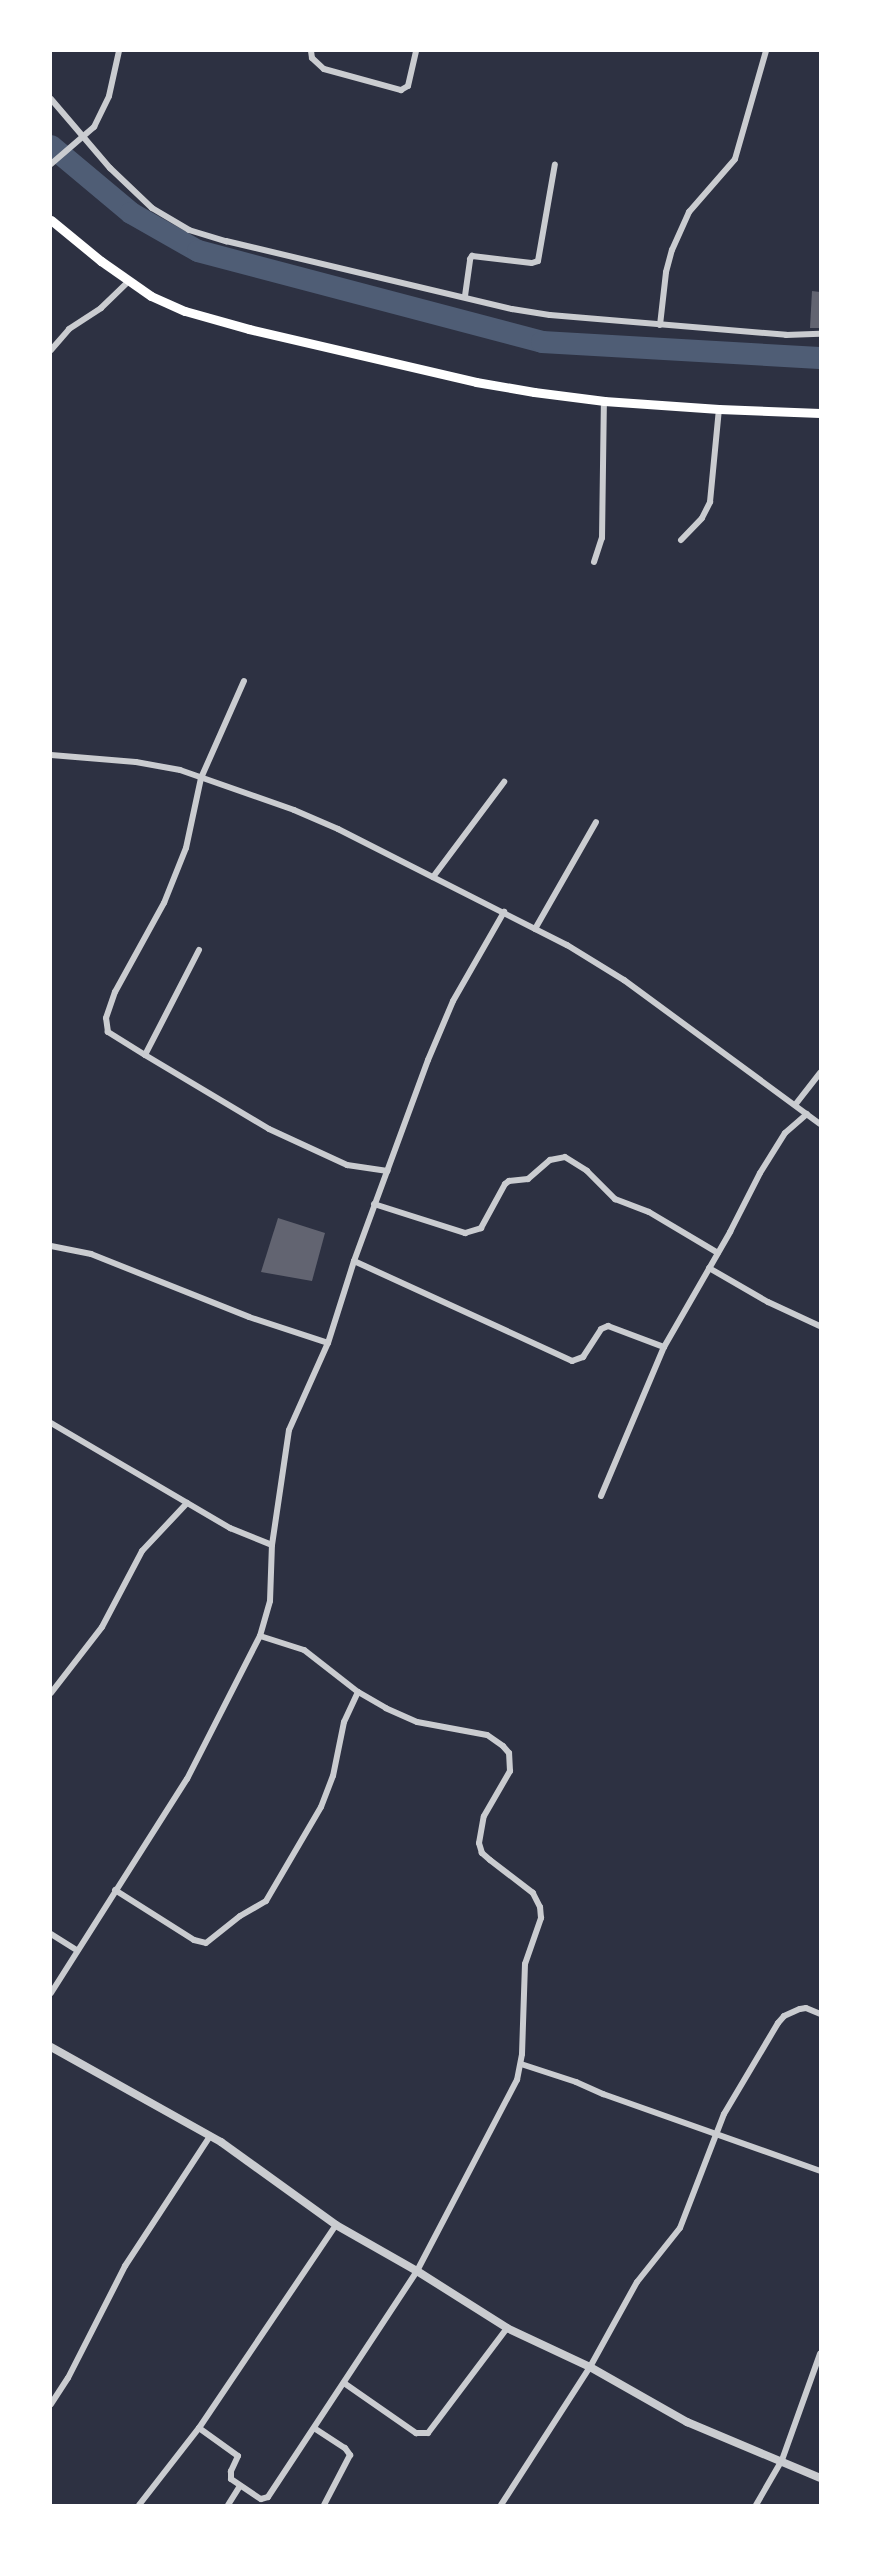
<!DOCTYPE html>
<html>
<head>
<meta charset="utf-8">
<style>
  body { margin:0 }
  #map { position:relative; width:871px; height:2556px; overflow:hidden; background:#2d3142; font-family:Jost,sans-serif }
  div>[style] { position:absolute }
  .river>* { height:22px; margin:-11px; padding:0 11px; transform-origin:11px; border-radius:11px; background:#4f5d75 }
  .building>* { inset:0; background:#626471 }
  .minor>* { height:6px; margin:-3px; padding:0 3px; transform-origin:3px; border-radius:3px; background:#caccd0 }
  .tertiary>* { height:8px; margin:-4px; padding:0 4px; transform-origin:4px; border-radius:4px; background:#caccd0 }
  .secondary>* { height:9px; margin:-4.5px; padding:0 4.5px; transform-origin:4.5px; border-radius:4.5px; background:#fff }
  span { translate:-50% -50%; white-space:nowrap; text-align:center; line-height:1.15; -webkit-text-stroke:6px #fff; paint-order:stroke }
  .frame { position:absolute; inset:0; border:52px solid #fff; pointer-events:none }
</style>
</head>
<body>
<div id="map">
  <div class="river">
    <div style="left:51px;top:146px;width:104px;rotate:39.9deg"></div>
    <div style="left:131px;top:213px;width:77px;rotate:29.6deg"></div>
    <div style="left:198px;top:251px;width:356px;rotate:14.8deg"></div>
    <div style="left:542px;top:342px;width:278px;rotate:3.3deg"></div>
  </div>
  <div class="building">
    <div style="clip-path:polygon(812px 291px,820px 292px,820px 328px,810px 328px)"></div>
    <div style="clip-path:polygon(278px 1218px,325px 1233px,312px 1281px,261px 1272px)"></div>
  </div>
  <div class="minor">
    <div style="left:311px;top:51px;width:7px;rotate:82deg"></div>
    <div style="left:312px;top:58px;width:16px;rotate:43deg"></div>
    <div style="left:324px;top:69px;width:80px;rotate:15.3deg"></div>
    <div style="left:401px;top:90px;width:8px;rotate:-30deg"></div>
    <div style="left:408px;top:86px;width:36px;rotate:-77deg"></div>
    <div style="left:51px;top:99px;width:91px;rotate:49.5deg"></div>
    <div style="left:110px;top:168px;width:58px;rotate:43.6deg"></div>
    <div style="left:152px;top:208px;width:43px;rotate:30.7deg"></div>
    <div style="left:189px;top:230px;width:39px;rotate:17deg"></div>
    <div style="left:226px;top:241px;width:294px;rotate:13.4deg"></div>
    <div style="left:512px;top:309px;width:38px;rotate:9deg"></div>
    <div style="left:550px;top:315px;width:237px;rotate:4.8deg"></div>
    <div style="left:786px;top:335px;width:34px;rotate:-2deg"></div>
    <div style="left:51px;top:164px;width:57px;rotate:-40.7deg"></div>
    <div style="left:94px;top:127px;width:34px;rotate:-64deg"></div>
    <div style="left:109px;top:96px;width:46px;rotate:-77.5deg"></div>
    <div style="left:465px;top:296px;width:37px;rotate:-82deg"></div>
    <div style="left:470px;top:259px;width:4px;rotate:-56deg"></div>
    <div style="left:472px;top:256px;width:60px;rotate:6.7deg"></div>
    <div style="left:532px;top:263px;width:6px;rotate:-18deg"></div>
    <div style="left:538px;top:261px;width:98px;rotate:-80.1deg"></div>
    <div style="left:660px;top:325px;width:53px;rotate:-83.5deg"></div>
    <div style="left:666px;top:272px;width:23px;rotate:-75deg"></div>
    <div style="left:672px;top:250px;width:42px;rotate:-65.9deg"></div>
    <div style="left:689px;top:212px;width:70px;rotate:-49deg"></div>
    <div style="left:735px;top:159px;width:112px;rotate:-74deg"></div>
    <div style="left:51px;top:350px;width:28px;rotate:-49deg"></div>
    <div style="left:69px;top:329px;width:38px;rotate:-33deg"></div>
    <div style="left:101px;top:308px;width:39px;rotate:-44deg"></div>
    <div style="left:681px;top:540px;width:30px;rotate:-46deg"></div>
    <div style="left:702px;top:518px;width:18px;rotate:-63deg"></div>
    <div style="left:710px;top:502px;width:93px;rotate:-84.5deg"></div>
    <div style="left:594px;top:562px;width:25px;rotate:-72deg"></div>
    <div style="left:602px;top:538px;width:137px;rotate:-89.2deg"></div>
    <div style="left:51px;top:755px;width:85px;rotate:4.7deg"></div>
    <div style="left:136px;top:762px;width:45px;rotate:10.3deg"></div>
    <div style="left:180px;top:770px;width:121px;rotate:19.3deg"></div>
    <div style="left:294px;top:810px;width:48px;rotate:23.4deg"></div>
    <div style="left:338px;top:829px;width:257px;rotate:26.9deg"></div>
    <div style="left:567px;top:945px;width:67px;rotate:31.6deg"></div>
    <div style="left:624px;top:980px;width:243px;rotate:36.3deg"></div>
    <div style="left:433px;top:877px;width:119px;rotate:-53.2deg"></div>
    <div style="left:535px;top:929px;width:123px;rotate:-60.3deg"></div>
    <div style="left:199px;top:950px;width:118px;rotate:117.2deg"></div>
    <div style="left:145px;top:1055px;width:44px;rotate:-148.1deg"></div>
    <div style="left:108px;top:1032px;width:14px;rotate:-98deg"></div>
    <div style="left:106px;top:1018px;width:28px;rotate:-71deg"></div>
    <div style="left:115px;top:992px;width:102px;rotate:-61.2deg"></div>
    <div style="left:164px;top:903px;width:59px;rotate:-68.2deg"></div>
    <div style="left:186px;top:848px;width:72px;rotate:-77.9deg"></div>
    <div style="left:201px;top:778px;width:106px;rotate:-66.1deg"></div>
    <div style="left:145px;top:1055px;width:144px;rotate:30.8deg"></div>
    <div style="left:269px;top:1129px;width:86px;rotate:24.8deg"></div>
    <div style="left:347px;top:1165px;width:41px;rotate:8.3deg"></div>
    <div style="left:795px;top:1105px;width:41px;rotate:-52deg"></div>
    <div style="left:374px;top:1204px;width:96px;rotate:17.7deg"></div>
    <div style="left:465px;top:1233px;width:17px;rotate:-17deg"></div>
    <div style="left:481px;top:1228px;width:50px;rotate:-61.4deg"></div>
    <div style="left:505px;top:1184px;width:5px;rotate:-37deg"></div>
    <div style="left:509px;top:1181px;width:19px;rotate:-6deg"></div>
    <div style="left:528px;top:1179px;width:29px;rotate:-41deg"></div>
    <div style="left:550px;top:1160px;width:15px;rotate:-11deg"></div>
    <div style="left:565px;top:1157px;width:26px;rotate:32deg"></div>
    <div style="left:587px;top:1171px;width:40px;rotate:45deg"></div>
    <div style="left:615px;top:1199px;width:36px;rotate:21deg"></div>
    <div style="left:649px;top:1212px;width:80px;rotate:30.7deg"></div>
    <div style="left:51px;top:1246px;width:41px;rotate:11.3deg"></div>
    <div style="left:91px;top:1254px;width:170px;rotate:21.7deg"></div>
    <div style="left:249px;top:1317px;width:83px;rotate:18.2deg"></div>
    <div style="left:354px;top:1261px;width:240px;rotate:24.6deg"></div>
    <div style="left:572px;top:1361px;width:12px;rotate:-20deg"></div>
    <div style="left:583px;top:1357px;width:33px;rotate:-57deg"></div>
    <div style="left:601px;top:1329px;width:8px;rotate:-23deg"></div>
    <div style="left:608px;top:1326px;width:60px;rotate:20.6deg"></div>
    <div style="left:709px;top:1268px;width:68px;rotate:30deg"></div>
    <div style="left:768px;top:1302px;width:57px;rotate:24.8deg"></div>
    <div style="left:51px;top:1423px;width:208px;rotate:30.4deg"></div>
    <div style="left:230px;top:1528px;width:45px;rotate:22deg"></div>
    <div style="left:601px;top:1496px;width:162px;rotate:-67.1deg"></div>
    <div style="left:664px;top:1347px;width:133px;rotate:-60.1deg"></div>
    <div style="left:730px;top:1232px;width:66px;rotate:-63deg"></div>
    <div style="left:760px;top:1173px;width:47px;rotate:-58deg"></div>
    <div style="left:785px;top:1133px;width:29px;rotate:-41deg"></div>
    <div style="left:51px;top:1693px;width:83px;rotate:-52.3deg"></div>
    <div style="left:102px;top:1627px;width:86px;rotate:-62.2deg"></div>
    <div style="left:142px;top:1551px;width:66px;rotate:-46.8deg"></div>
    <div style="left:115px;top:1890px;width:93px;rotate:32.3deg"></div>
    <div style="left:194px;top:1940px;width:12px;rotate:14deg"></div>
    <div style="left:206px;top:1943px;width:43px;rotate:-38.5deg"></div>
    <div style="left:240px;top:1916px;width:30px;rotate:-30deg"></div>
    <div style="left:266px;top:1901px;width:109px;rotate:-59.7deg"></div>
    <div style="left:321px;top:1807px;width:33px;rotate:-69deg"></div>
    <div style="left:333px;top:1776px;width:55px;rotate:-78.5deg"></div>
    <div style="left:344px;top:1722px;width:33px;rotate:-65deg"></div>
    <div style="left:51px;top:1934px;width:31px;rotate:32deg"></div>
    <div style="left:51px;top:1993px;width:254px;rotate:-57.6deg"></div>
    <div style="left:187px;top:1779px;width:161px;rotate:-63deg"></div>
    <div style="left:260px;top:1636px;width:36px;rotate:-74deg"></div>
    <div style="left:270px;top:1601px;width:56px;rotate:-88deg"></div>
    <div style="left:272px;top:1545px;width:116px;rotate:-81.6deg"></div>
    <div style="left:289px;top:1430px;width:95px;rotate:-65.9deg"></div>
    <div style="left:328px;top:1343px;width:86px;rotate:-72.4deg"></div>
    <div style="left:354px;top:1261px;width:214px;rotate:-69.8deg"></div>
    <div style="left:428px;top:1060px;width:64px;rotate:-67deg"></div>
    <div style="left:453px;top:1001px;width:103px;rotate:-60.2deg"></div>
    <div style="left:521px;top:2064px;width:58px;rotate:18.1deg"></div>
    <div style="left:576px;top:2082px;width:30px;rotate:24deg"></div>
    <div style="left:603px;top:2094px;width:230px;rotate:19.5deg"></div>
    <div style="left:344px;top:2383px;width:88px;rotate:34.8deg"></div>
    <div style="left:416px;top:2433px;width:12px"></div>
    <div style="left:428px;top:2433px;width:131px;rotate:-53deg"></div>
    <div style="left:51px;top:2404px;width:31px;rotate:-57deg"></div>
    <div style="left:68px;top:2378px;width:126px;rotate:-63deg"></div>
    <div style="left:125px;top:2266px;width:155px;rotate:-56.8deg"></div>
    <div style="left:199px;top:2428px;width:48px;rotate:35.7deg"></div>
    <div style="left:238px;top:2456px;width:17px;rotate:115deg"></div>
    <div style="left:231px;top:2471px;width:8px;rotate:90deg"></div>
    <div style="left:231px;top:2479px;width:36px;rotate:34deg"></div>
    <div style="left:261px;top:2499px;width:7px;rotate:-16deg"></div>
    <div style="left:268px;top:2497px;width:271px;rotate:-56.6deg"></div>
    <div style="left:417px;top:2271px;width:216px;rotate:-62.4deg"></div>
    <div style="left:517px;top:2080px;width:26px;rotate:-79deg"></div>
    <div style="left:522px;top:2054px;width:90px;rotate:-88.1deg"></div>
    <div style="left:525px;top:1964px;width:49px;rotate:-70.8deg"></div>
    <div style="left:541px;top:1918px;width:11px;rotate:-95deg"></div>
    <div style="left:540px;top:1907px;width:16px;rotate:-117deg"></div>
    <div style="left:533px;top:1893px;width:54px;rotate:-142.5deg"></div>
    <div style="left:490px;top:1860px;width:11px;rotate:-139deg"></div>
    <div style="left:482px;top:1853px;width:10px;rotate:-107deg"></div>
    <div style="left:479px;top:1843px;width:27px;rotate:-80deg"></div>
    <div style="left:484px;top:1816px;width:52px;rotate:-60deg"></div>
    <div style="left:510px;top:1771px;width:18px;rotate:-93deg"></div>
    <div style="left:509px;top:1753px;width:9px;rotate:-131deg"></div>
    <div style="left:503px;top:1746px;width:19px;rotate:-145deg"></div>
    <div style="left:487px;top:1735px;width:71px;rotate:-169.5deg"></div>
    <div style="left:417px;top:1722px;width:34px;rotate:-156deg"></div>
    <div style="left:386px;top:1708px;width:32px;rotate:-150deg"></div>
    <div style="left:358px;top:1692px;width:68px;rotate:-142.1deg"></div>
    <div style="left:304px;top:1650px;width:46px;rotate:-162.3deg"></div>
    <div style="left:314px;top:2428px;width:37px;rotate:33deg"></div>
    <div style="left:345px;top:2448px;width:9px;rotate:54deg"></div>
    <div style="left:350px;top:2455px;width:56px;rotate:117.5deg"></div>
    <div style="left:139px;top:2505px;width:98px;rotate:-52.1deg"></div>
    <div style="left:199px;top:2428px;width:245px;rotate:-56deg"></div>
    <div style="left:228px;top:2505px;width:22px;rotate:-58deg"></div>
    <div style="left:501px;top:2505px;width:164px;rotate:-57.2deg"></div>
    <div style="left:590px;top:2367px;width:97px;rotate:-61.1deg"></div>
    <div style="left:637px;top:2282px;width:69px;rotate:-51.5deg"></div>
    <div style="left:680px;top:2228px;width:122px;rotate:-68.9deg"></div>
    <div style="left:724px;top:2114px;width:106px;rotate:-59.3deg"></div>
    <div style="left:778px;top:2023px;width:9px;rotate:-49deg"></div>
    <div style="left:784px;top:2016px;width:17px;rotate:-24deg"></div>
    <div style="left:800px;top:2009px;width:6px;rotate:-9deg"></div>
    <div style="left:806px;top:2008px;width:15px;rotate:23deg"></div>
    <div style="left:756px;top:2505px;width:52px;rotate:-60deg"></div>
    <div style="left:782px;top:2460px;width:113px;rotate:-70.3deg"></div>
  </div>
  <div class="tertiary">
    <div style="left:51px;top:2047px;width:195px;rotate:29.2deg"></div>
    <div style="left:221px;top:2142px;width:142px;rotate:35.8deg"></div>
    <div style="left:336px;top:2225px;width:93px;rotate:29.6deg"></div>
    <div style="left:417px;top:2271px;width:107px;rotate:32.3deg"></div>
    <div style="left:507px;top:2328px;width:92px;rotate:25.2deg"></div>
    <div style="left:590px;top:2367px;width:112px;rotate:29.6deg"></div>
    <div style="left:687px;top:2422px;width:144px;rotate:22.8deg"></div>
  </div>
  <div class="secondary">
    <div style="left:51px;top:220px;width:65px;rotate:39.4deg"></div>
    <div style="left:101px;top:261px;width:61px;rotate:35deg"></div>
    <div style="left:151px;top:296px;width:37px;rotate:24deg"></div>
    <div style="left:185px;top:311px;width:66px;rotate:15.7deg"></div>
    <div style="left:249px;top:329px;width:233px;rotate:13.1deg"></div>
    <div style="left:476px;top:382px;width:59px;rotate:9.8deg"></div>
    <div style="left:534px;top:392px;width:71px;rotate:7.3deg"></div>
    <div style="left:604px;top:401px;width:115px;rotate:4deg"></div>
    <div style="left:719px;top:409px;width:101px;rotate:2.3deg"></div>
  </div>
  <div class="frame"></div>
</div>
</body>
</html>
